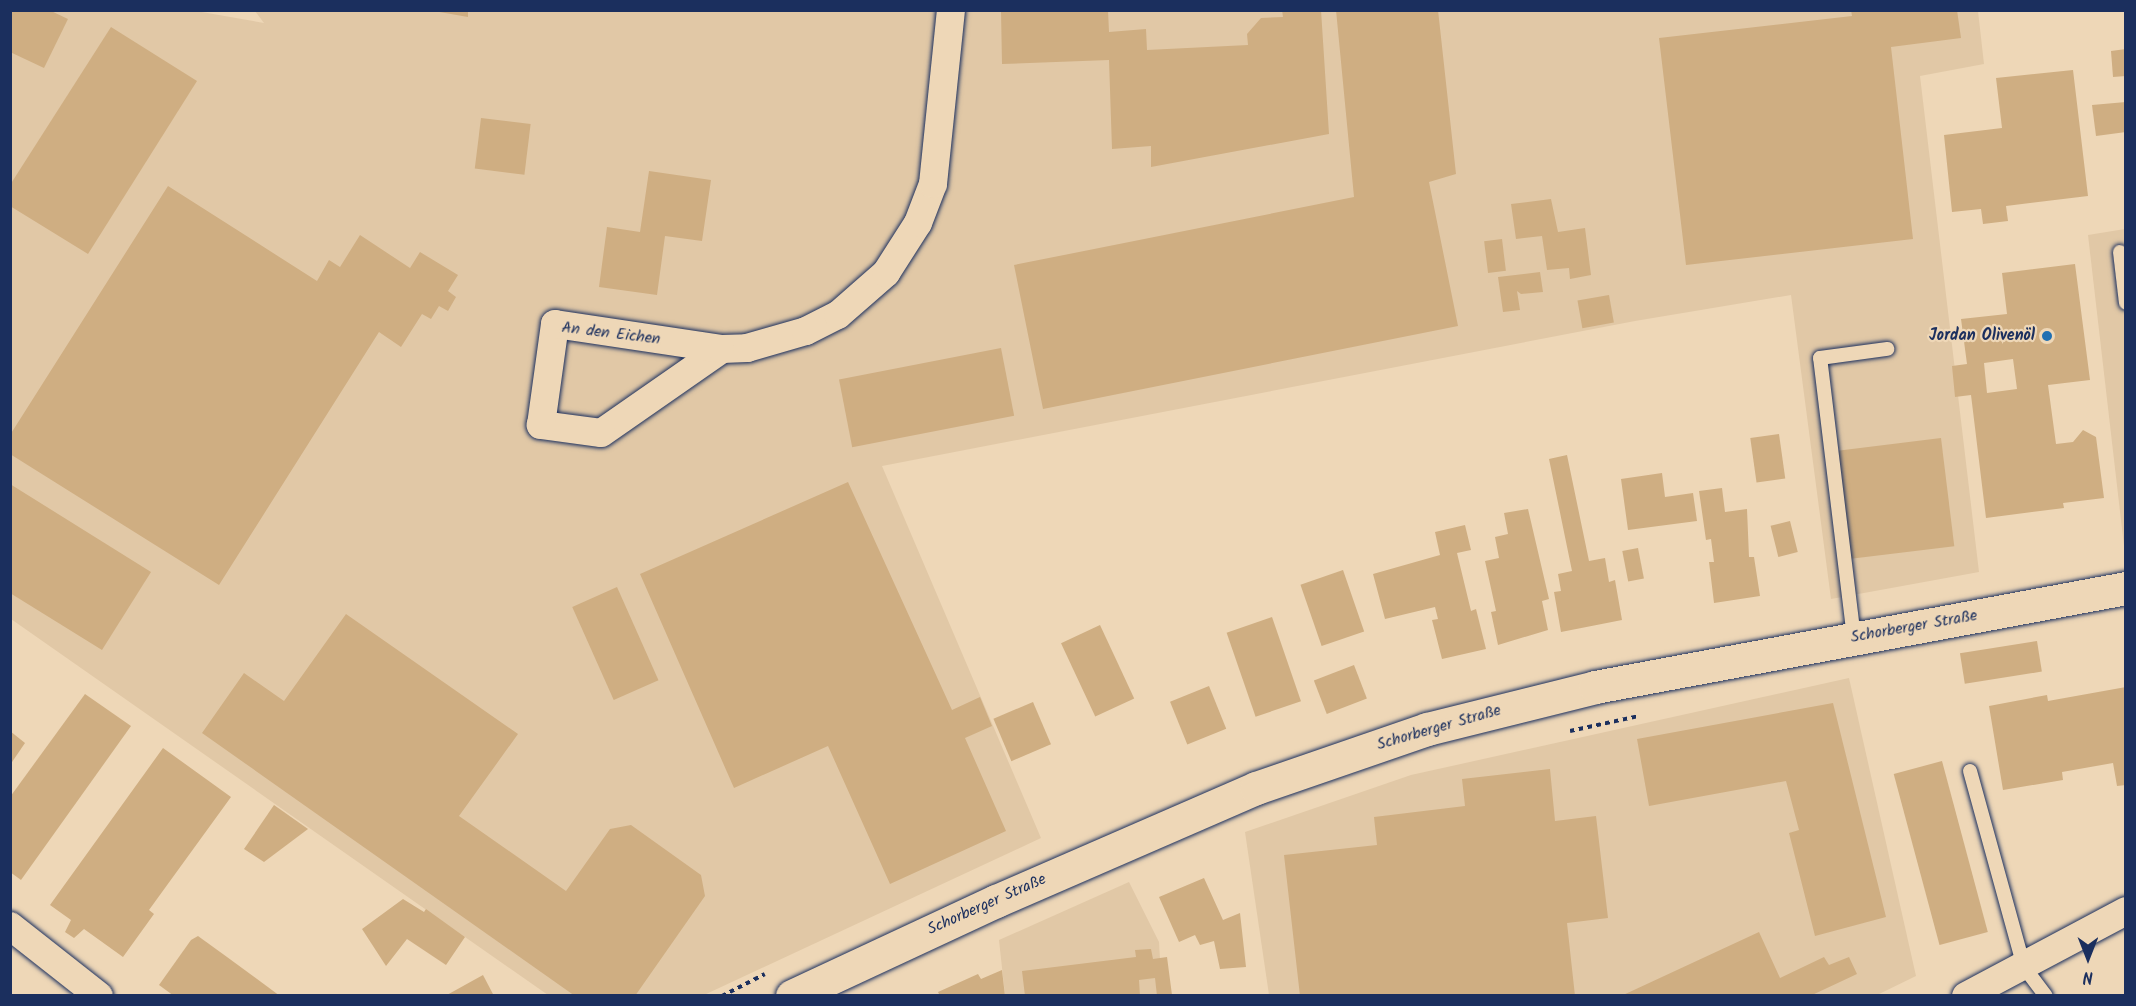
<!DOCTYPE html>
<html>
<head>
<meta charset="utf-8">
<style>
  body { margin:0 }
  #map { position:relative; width:2136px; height:1006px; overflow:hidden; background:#eed7b7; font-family:Kalam,sans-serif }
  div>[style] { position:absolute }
  .built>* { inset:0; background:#e1c8a6 }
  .building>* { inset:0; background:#cfae82; transform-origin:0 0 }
  .path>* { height:4px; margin-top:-2px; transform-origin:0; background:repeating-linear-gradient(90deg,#1b2f5e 0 4.5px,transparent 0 9px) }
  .roads { filter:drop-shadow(0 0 2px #1b2f5e) drop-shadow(0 0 2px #1b2f5e) }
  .service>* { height:14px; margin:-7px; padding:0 7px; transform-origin:7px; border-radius:7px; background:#eed7b7 }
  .minor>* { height:28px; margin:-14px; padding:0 14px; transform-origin:14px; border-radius:14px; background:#eed7b7 }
  .tertiary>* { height:33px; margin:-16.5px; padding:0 16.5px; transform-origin:16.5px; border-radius:16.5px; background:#eed7b7 }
  .dots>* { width:16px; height:16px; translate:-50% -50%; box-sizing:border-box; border:3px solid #eed7b7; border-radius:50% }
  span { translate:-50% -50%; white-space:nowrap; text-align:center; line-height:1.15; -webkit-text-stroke:4.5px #eed7b7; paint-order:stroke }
  .street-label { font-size:16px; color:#1b2f5e }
  .poi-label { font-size:16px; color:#1b2f5e; font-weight:700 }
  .right { translate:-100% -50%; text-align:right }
  .frame { position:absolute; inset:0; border:12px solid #1b2f5e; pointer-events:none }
  .north { position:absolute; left:2058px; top:928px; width:60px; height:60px; -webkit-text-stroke:4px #eed7b7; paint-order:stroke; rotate:180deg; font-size:16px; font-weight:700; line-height:24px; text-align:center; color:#1b2f5e }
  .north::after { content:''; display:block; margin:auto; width:21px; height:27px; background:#1b2f5e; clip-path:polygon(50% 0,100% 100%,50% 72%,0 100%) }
</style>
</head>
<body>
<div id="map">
  <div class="built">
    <div style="clip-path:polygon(11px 11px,196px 11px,264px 23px,255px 11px,1978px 11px,1984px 64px,1920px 76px,1979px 572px,1831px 599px,1791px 295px,1635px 321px,882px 466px,1041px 838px,704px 995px,548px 995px,11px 619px)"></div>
    <div style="clip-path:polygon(2125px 229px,2126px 545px,2124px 546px,2088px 235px)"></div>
    <div style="clip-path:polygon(1849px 678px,1916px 976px,1875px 996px,1269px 995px,1245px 832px,1411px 775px)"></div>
    <div style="clip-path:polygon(1129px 882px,1159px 942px,1162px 995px,1005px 995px,999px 940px)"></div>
  </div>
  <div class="building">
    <div style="clip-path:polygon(10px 10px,49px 10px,68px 19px,44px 68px,10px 52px)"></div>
    <div style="clip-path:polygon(428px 10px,468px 10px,468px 17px)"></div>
    <div style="clip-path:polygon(1108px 10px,1109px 32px,1146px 29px,1147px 50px,1248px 45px,1247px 34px,1261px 18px,1283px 17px,1282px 10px,1321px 10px,1329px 134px,1151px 167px,1151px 146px,1112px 149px,1109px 60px,1002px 64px,1001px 11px)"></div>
    <div style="clip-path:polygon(1336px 10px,1438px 10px,1456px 174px,1429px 182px,1458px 326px,1043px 409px,1014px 265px,1354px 197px)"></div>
    <div style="clip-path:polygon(1851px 10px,1957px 10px,1961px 38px,1891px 47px,1913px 239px,1686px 265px,1659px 38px,1852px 16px)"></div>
    <div style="clip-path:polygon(111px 27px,197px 81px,88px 254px,10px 206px,10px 185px)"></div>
    <div style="clip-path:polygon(2126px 49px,2126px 76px,2113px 77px,2111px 51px)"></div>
    <div style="clip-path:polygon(2073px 70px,2088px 196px,2006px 206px,2008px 221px,1983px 224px,1981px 209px,1952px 212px,1944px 135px,2002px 128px,1996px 78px)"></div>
    <div style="clip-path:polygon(2126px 102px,2126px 132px,2096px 136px,2092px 105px)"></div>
    <div style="left:481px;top:118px;width:50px;height:51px;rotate:7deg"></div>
    <div style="clip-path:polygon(649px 171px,711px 180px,702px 241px,665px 236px,657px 295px,599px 287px,607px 227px,640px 232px)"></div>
    <div style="clip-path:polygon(168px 186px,317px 281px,329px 260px,340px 267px,360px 235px,410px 268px,420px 252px,458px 275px,448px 291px,456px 297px,448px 311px,439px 306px,431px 319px,422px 314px,401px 347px,379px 332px,219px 585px,10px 454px,10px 435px)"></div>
    <div style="clip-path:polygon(1551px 199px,1558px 232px,1585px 228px,1591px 275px,1570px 279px,1569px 268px,1547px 270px,1542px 236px,1516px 239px,1511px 204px)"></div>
    <div style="left:1502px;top:239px;width:32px;height:18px;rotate:83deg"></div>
    <div style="clip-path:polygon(evenodd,2075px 264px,2090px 380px,2048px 385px,2056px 444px,2073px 442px,2083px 430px,2096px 437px,2104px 498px,2063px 503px,2064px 508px,1986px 518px,1971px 395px,1955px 397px,1952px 366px,1967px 364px,1961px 319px,2007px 314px,2002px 273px,2075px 264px,2013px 359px,2017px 389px,1987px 393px,1984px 363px,2013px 359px)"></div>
    <div style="clip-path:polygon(1540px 272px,1543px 292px,1521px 294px,1517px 291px,1520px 310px,1503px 312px,1498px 277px)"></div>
    <div style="left:1609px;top:295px;width:28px;height:32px;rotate:80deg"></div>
    <div style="left:1001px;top:348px;width:69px;height:165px;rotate:79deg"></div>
    <div style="left:1779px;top:434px;width:45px;height:29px;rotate:82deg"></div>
    <div style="left:1941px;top:438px;width:109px;height:104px;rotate:83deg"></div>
    <div style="clip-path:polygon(1567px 455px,1589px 561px,1605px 558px,1609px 582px,1615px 580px,1622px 620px,1561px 632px,1554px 592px,1561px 591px,1558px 574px,1572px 571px,1549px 459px)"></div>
    <div style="clip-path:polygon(1662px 473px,1665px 497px,1693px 493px,1697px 521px,1628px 530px,1621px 479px)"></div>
    <div style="clip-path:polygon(848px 482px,952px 710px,980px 697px,992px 726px,965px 738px,1006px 831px,890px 884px,828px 746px,734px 788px,640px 574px)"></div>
    <div style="clip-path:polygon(10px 484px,151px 572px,102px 650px,10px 593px)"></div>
    <div style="clip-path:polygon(1722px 488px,1725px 512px,1747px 509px,1749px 557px,1754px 557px,1760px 596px,1714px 603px,1709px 562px,1714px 562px,1711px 539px,1706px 540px,1699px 491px)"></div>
    <div style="clip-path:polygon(1528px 509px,1549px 599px,1542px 601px,1548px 630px,1498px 645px,1491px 612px,1496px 611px,1485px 561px,1499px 558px,1495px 537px,1508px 534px,1504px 513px)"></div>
    <div style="left:1790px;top:521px;width:32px;height:20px;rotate:76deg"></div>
    <div style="clip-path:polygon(1465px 525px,1471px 550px,1457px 553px,1471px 611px,1476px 609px,1486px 649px,1442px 659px,1432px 620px,1438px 619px,1435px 607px,1385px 619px,1373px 574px,1440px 555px,1435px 532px)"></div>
    <div style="left:1638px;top:548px;width:31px;height:16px;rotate:79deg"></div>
    <div style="left:1343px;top:570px;width:65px;height:45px;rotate:71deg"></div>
    <div style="left:617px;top:587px;width:102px;height:49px;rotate:66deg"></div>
    <div style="clip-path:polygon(346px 614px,518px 734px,459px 816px,566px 891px,610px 829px,631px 825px,701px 875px,705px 896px,635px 996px,575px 996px,202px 733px,244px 673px,284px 701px)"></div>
    <div style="left:1272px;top:617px;width:89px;height:48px;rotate:71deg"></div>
    <div style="left:1100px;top:625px;width:81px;height:43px;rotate:65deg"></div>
    <div style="left:2037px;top:641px;width:31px;height:78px;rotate:81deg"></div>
    <div style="left:1354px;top:665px;width:36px;height:43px;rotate:69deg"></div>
    <div style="left:1209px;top:686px;width:46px;height:42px;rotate:68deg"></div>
    <div style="clip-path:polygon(2126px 687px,2126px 785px,2117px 786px,2113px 763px,2062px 772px,2063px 780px,2003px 790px,1989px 706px,2047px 695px,2048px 701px)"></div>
    <div style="clip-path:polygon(85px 694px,131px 726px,21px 880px,10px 872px,10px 797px)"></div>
    <div style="left:1033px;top:702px;width:46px;height:43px;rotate:67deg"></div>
    <div style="clip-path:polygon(1833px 703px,1886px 917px,1815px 936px,1789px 833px,1799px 830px,1786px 781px,1649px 806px,1637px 739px)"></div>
    <div style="clip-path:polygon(10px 731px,25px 743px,10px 765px)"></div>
    <div style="clip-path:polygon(163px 748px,231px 797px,149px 910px,154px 914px,123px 957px,84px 929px,74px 938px,65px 932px,71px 920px,50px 905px)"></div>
    <div style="left:1942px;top:761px;width:177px;height:50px;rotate:75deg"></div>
    <div style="clip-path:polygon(1550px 769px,1555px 821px,1596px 816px,1608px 918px,1567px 923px,1575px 996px,1300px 996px,1284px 855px,1377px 845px,1374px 817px,1465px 806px,1462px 779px)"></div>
    <div style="clip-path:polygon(274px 805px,308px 829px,264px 862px,244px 849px)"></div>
    <div style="clip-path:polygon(1204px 878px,1223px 920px,1240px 913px,1246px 967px,1220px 969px,1214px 941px,1200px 945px,1195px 935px,1179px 942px,1159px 897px)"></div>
    <div style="clip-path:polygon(403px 899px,424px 912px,426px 909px,465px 937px,446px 965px,407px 939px,386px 966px,362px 929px)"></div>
    <div style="clip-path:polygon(1759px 932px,1780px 978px,1824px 957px,1829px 965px,1849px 957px,1857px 974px,1810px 996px,1621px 996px)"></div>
    <div style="clip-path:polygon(198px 936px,227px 957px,280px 996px,174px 996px,159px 985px,191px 940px)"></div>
    <div style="clip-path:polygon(1151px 949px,1153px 959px,1167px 957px,1172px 995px,1157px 996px,1155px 978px,1139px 980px,1140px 996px,1025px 996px,1022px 971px,1136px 957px,1135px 950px)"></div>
    <div style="clip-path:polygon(1002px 970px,1005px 996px,940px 996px,938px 992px,978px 974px,981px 979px)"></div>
    <div style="clip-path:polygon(483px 975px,494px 996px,445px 996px)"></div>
  </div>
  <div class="path">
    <div style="left:1570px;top:731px;width:71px;rotate:-12.3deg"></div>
    <div style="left:722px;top:996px;width:48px;rotate:-27.1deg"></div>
  </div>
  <div class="roads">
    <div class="service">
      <div style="left:2120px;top:252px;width:51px;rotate:83.3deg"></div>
      <div style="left:1854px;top:638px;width:282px;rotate:-96.9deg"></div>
      <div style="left:1820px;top:358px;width:68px;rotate:-7.7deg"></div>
      <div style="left:1970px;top:771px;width:203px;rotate:74.6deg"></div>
      <div style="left:2024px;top:967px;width:36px;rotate:53deg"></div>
    </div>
    <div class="minor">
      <div style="left:722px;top:349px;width:147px;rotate:145.2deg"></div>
      <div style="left:601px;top:433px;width:61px;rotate:-172.4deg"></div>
      <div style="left:541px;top:425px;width:102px;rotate:-82.1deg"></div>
      <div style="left:555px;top:324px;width:169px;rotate:8.5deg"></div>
      <div style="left:722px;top:349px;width:25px;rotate:-2deg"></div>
      <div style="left:747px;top:348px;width:61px;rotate:-16.1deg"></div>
      <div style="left:806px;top:331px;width:36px;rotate:-27deg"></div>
      <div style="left:838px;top:315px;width:64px;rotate:-41.2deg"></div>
      <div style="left:886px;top:273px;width:59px;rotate:-57.4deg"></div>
      <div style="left:918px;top:223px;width:42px;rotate:-69deg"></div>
      <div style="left:933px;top:184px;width:175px;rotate:-84.1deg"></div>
      <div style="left:10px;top:926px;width:113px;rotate:38.2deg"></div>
      <div style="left:1966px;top:996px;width:181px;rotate:-28deg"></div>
    </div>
    <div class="tertiary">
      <div style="left:792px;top:996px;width:225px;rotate:-25deg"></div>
      <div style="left:996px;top:901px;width:283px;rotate:-23.5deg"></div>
      <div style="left:1256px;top:788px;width:181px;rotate:-19deg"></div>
      <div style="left:1427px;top:729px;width:173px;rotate:-14deg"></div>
      <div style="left:1595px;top:687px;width:540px;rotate:-10.56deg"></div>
    </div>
  </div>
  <div class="dots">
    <div style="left:2047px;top:336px;background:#1f6fb2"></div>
  </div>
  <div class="street-label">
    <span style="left:611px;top:334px;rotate:7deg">An den Eichen</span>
    <span style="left:1914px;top:627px;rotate:-10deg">Schorberger Straße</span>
    <span style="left:1439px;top:728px;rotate:-16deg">Schorberger Straße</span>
    <span style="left:987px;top:905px;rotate:-24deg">Schorberger Straße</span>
  </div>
  <div class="poi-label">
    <span class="right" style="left:2035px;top:336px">Jordan Olivenöl</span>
  </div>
  <div class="frame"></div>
  <div class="north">N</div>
</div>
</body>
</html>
